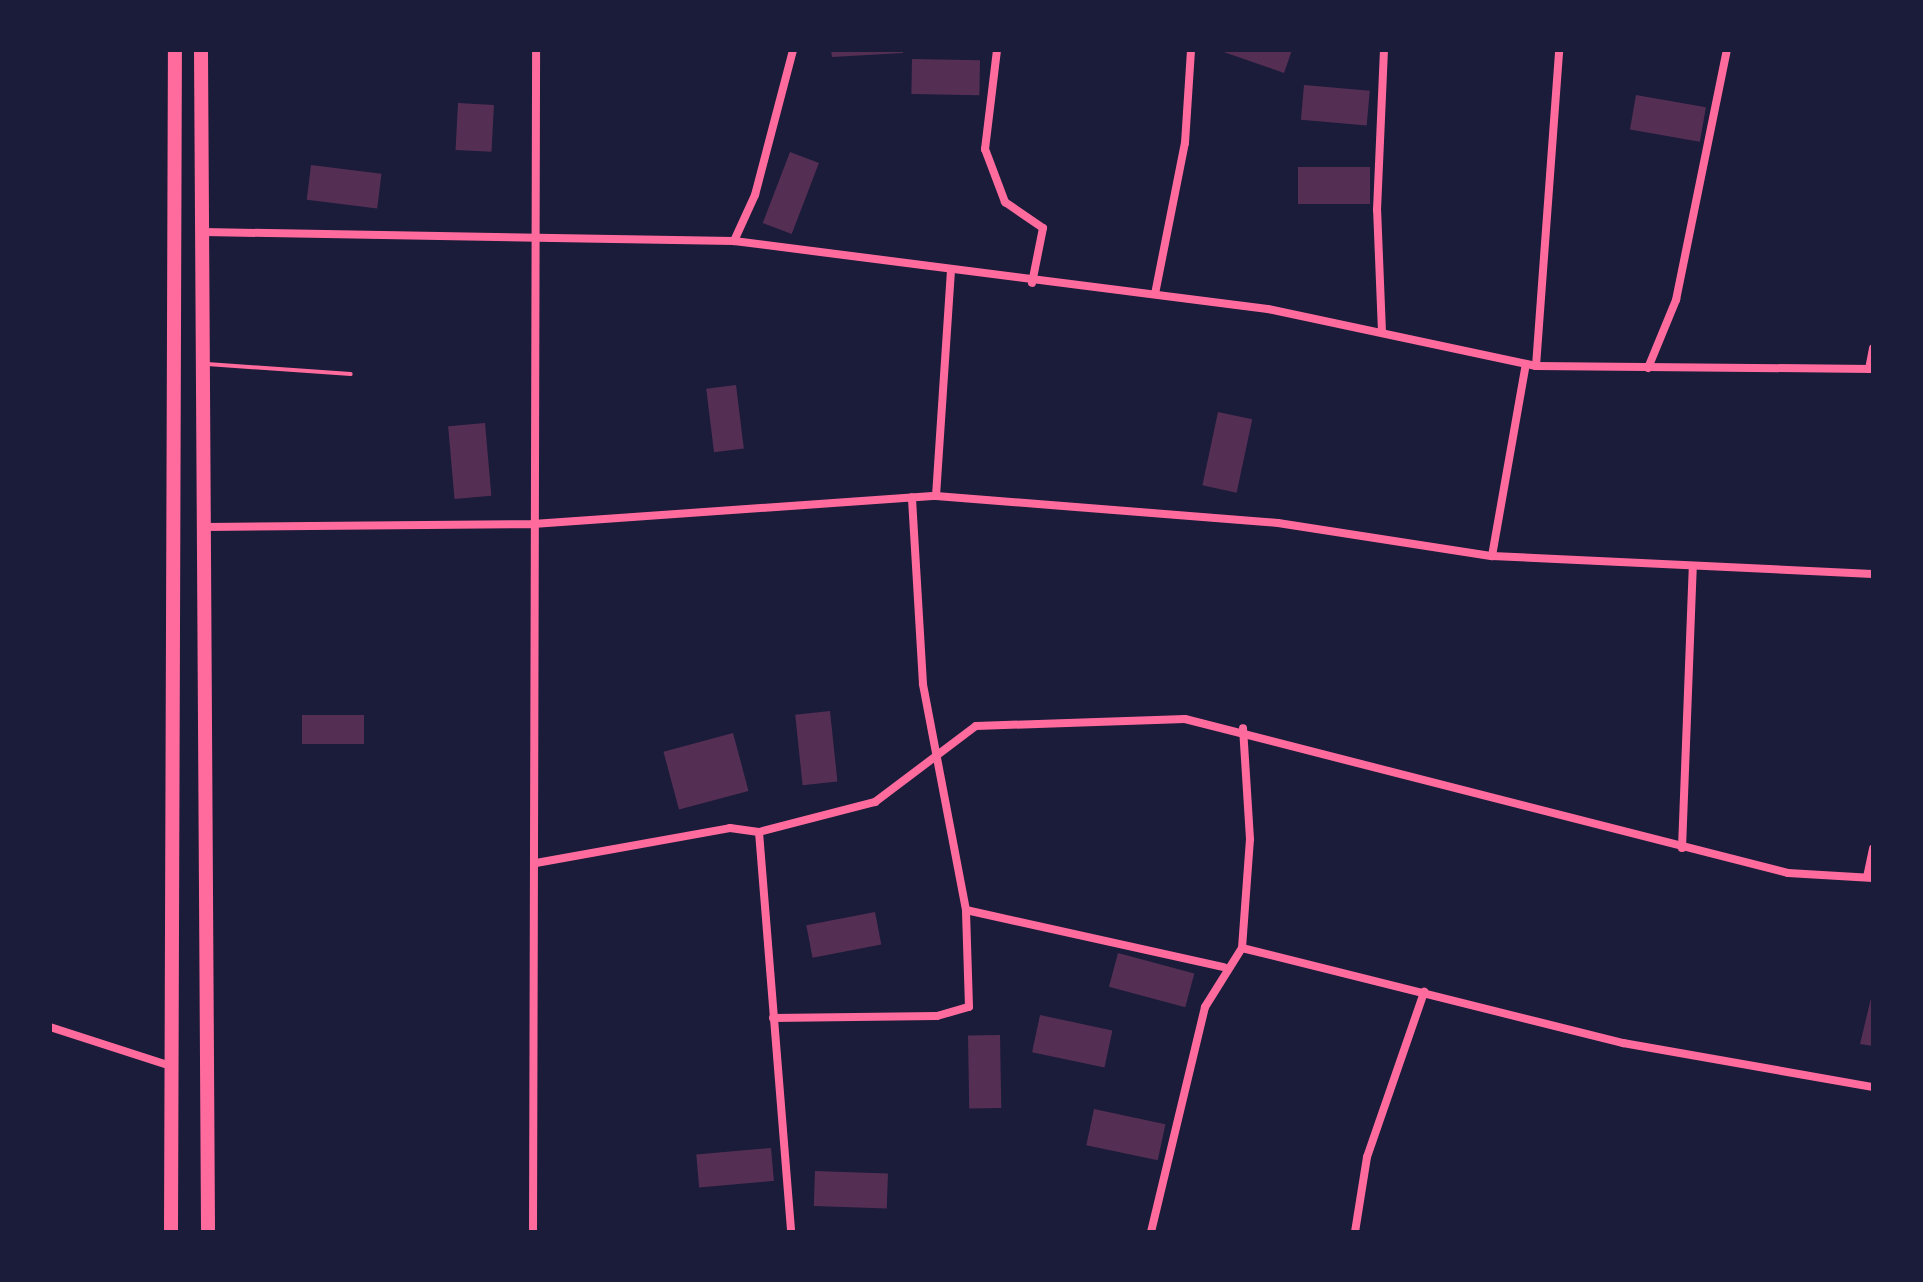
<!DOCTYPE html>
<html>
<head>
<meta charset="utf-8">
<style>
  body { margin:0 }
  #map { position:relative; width:1923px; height:1282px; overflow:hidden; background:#1b1b3a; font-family:"Varela Round",sans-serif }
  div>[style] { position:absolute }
  .building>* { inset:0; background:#542f53; transform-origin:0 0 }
  .service>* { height:4px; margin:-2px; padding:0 2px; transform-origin:2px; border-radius:2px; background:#ff6b9d }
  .minor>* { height:8px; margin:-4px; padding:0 4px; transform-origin:4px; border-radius:4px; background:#ff6b9d }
  .trunk>* { height:14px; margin:-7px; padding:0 7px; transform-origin:7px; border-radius:7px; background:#ff6b9d }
  span { translate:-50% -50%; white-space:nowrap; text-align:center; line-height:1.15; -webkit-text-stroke:7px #1b1b3a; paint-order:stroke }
  .frame { position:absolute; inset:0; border:52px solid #1b1b3a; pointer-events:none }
</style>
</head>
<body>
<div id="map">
  <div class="building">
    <div style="clip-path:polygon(831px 50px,903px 50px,903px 53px,832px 57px)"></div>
    <div style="clip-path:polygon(1218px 50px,1292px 50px,1284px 73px)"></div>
    <div style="left:912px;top:59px;width:68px;height:35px;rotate:1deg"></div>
    <div style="left:1304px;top:85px;width:66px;height:35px;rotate:5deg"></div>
    <div style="left:1636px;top:95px;width:71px;height:35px;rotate:10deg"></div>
    <div style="left:458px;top:103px;width:36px;height:47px;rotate:3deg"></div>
    <div style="left:790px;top:152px;width:31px;height:76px;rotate:21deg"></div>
    <div style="left:311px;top:165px;width:71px;height:35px;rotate:7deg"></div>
    <div style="left:1298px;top:167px;width:72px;height:37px"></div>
    <div style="left:736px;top:385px;width:64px;height:30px;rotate:83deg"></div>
    <div style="left:1218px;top:412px;width:35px;height:75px;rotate:12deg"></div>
    <div style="left:485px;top:423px;width:73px;height:37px;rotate:85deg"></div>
    <div style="left:830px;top:711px;width:71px;height:35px;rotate:84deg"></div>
    <div style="left:364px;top:715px;width:29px;height:62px;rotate:90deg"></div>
    <div style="left:733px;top:733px;width:60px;height:72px;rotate:75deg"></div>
    <div style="left:875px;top:912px;width:33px;height:70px;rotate:79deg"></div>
    <div style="left:1118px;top:953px;width:79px;height:35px;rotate:15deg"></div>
    <div style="clip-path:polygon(1872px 994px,1873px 994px,1873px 1046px,1860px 1044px)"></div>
    <div style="left:1040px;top:1015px;width:74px;height:38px;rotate:12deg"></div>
    <div style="left:1000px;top:1035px;width:73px;height:32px;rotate:89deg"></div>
    <div style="left:1094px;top:1109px;width:73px;height:37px;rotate:12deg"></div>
    <div style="left:771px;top:1148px;width:33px;height:75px;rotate:85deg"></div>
    <div style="left:815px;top:1171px;width:73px;height:35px;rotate:2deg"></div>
  </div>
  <div class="service">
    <div style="left:207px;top:364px;width:144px;rotate:4deg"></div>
  </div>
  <div class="minor">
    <div style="left:997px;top:50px;width:100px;rotate:96.9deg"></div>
    <div style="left:985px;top:149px;width:57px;rotate:69.3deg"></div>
    <div style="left:1005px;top:202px;width:46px;rotate:34.4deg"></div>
    <div style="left:1043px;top:228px;width:56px;rotate:101.3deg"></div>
    <div style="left:204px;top:232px;width:530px;rotate:0.97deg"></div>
    <div style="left:734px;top:241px;width:538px;rotate:7.26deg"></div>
    <div style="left:1268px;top:309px;width:274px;rotate:12deg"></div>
    <div style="left:1536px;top:366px;width:337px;rotate:0.5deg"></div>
    <div style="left:734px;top:241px;width:51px;rotate:-65.5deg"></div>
    <div style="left:755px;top:195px;width:150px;rotate:-75.3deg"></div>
    <div style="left:1155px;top:294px;width:154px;rotate:-78.8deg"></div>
    <div style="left:1185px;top:143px;width:93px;rotate:-86.3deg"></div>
    <div style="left:1382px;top:332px;width:122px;rotate:-92.3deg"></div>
    <div style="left:1377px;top:210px;width:160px;rotate:-87.5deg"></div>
    <div style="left:1536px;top:366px;width:317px;rotate:-85.8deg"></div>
    <div style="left:1648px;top:368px;width:74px;rotate:-67.6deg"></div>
    <div style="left:1676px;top:300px;width:255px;rotate:-78.5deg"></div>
    <div style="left:1869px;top:369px;width:21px;rotate:-79deg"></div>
    <div style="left:936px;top:496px;width:225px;rotate:-86.2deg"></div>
    <div style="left:205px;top:527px;width:328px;rotate:-0.5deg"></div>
    <div style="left:533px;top:524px;width:404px;rotate:-4deg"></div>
    <div style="left:936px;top:496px;width:343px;rotate:4.5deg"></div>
    <div style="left:1278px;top:523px;width:217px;rotate:8.8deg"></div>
    <div style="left:1492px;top:556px;width:381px;rotate:2.7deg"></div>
    <div style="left:1492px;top:556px;width:195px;rotate:-80deg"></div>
    <div style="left:759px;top:832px;width:401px;rotate:85.4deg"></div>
    <div style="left:1682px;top:848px;width:281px;rotate:-87.8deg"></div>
    <div style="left:536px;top:863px;width:197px;rotate:-10.2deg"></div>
    <div style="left:730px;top:828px;width:29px;rotate:8deg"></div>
    <div style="left:759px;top:832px;width:120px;rotate:-14.5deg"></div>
    <div style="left:875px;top:802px;width:126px;rotate:-37deg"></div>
    <div style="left:976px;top:726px;width:209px;rotate:-1.9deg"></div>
    <div style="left:1185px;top:719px;width:622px;rotate:14.33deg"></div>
    <div style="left:1788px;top:873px;width:85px;rotate:3.4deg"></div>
    <div style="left:1867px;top:877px;width:29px;rotate:-78deg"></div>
    <div style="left:966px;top:910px;width:264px;rotate:12.5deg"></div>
    <div style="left:1242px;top:948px;width:393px;rotate:14deg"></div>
    <div style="left:1623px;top:1043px;width:254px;rotate:10deg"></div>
    <div style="left:773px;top:1018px;width:164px;rotate:-0.7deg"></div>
    <div style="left:937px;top:1016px;width:33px;rotate:-16deg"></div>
    <div style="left:969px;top:1007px;width:97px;rotate:-91.8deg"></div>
    <div style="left:966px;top:910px;width:230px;rotate:-100.8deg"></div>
    <div style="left:923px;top:684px;width:187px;rotate:-93.4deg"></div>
    <div style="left:50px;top:1027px;width:127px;rotate:17.9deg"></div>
    <div style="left:533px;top:1232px;width:1182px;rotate:-89.85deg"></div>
    <div style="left:1151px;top:1232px;width:231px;rotate:-76.5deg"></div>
    <div style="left:1205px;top:1007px;width:70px;rotate:-57.9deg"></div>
    <div style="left:1242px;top:948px;width:109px;rotate:-85.8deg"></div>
    <div style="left:1250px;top:839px;width:111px;rotate:-93.6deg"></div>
    <div style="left:1355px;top:1232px;width:76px;rotate:-80.9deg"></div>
    <div style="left:1367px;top:1157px;width:175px;rotate:-70.9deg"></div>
  </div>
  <div class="trunk">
    <div style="left:201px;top:50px;width:1182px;rotate:89.66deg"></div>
    <div style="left:171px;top:1232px;width:1182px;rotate:-89.81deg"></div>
  </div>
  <div class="frame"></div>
</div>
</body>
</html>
